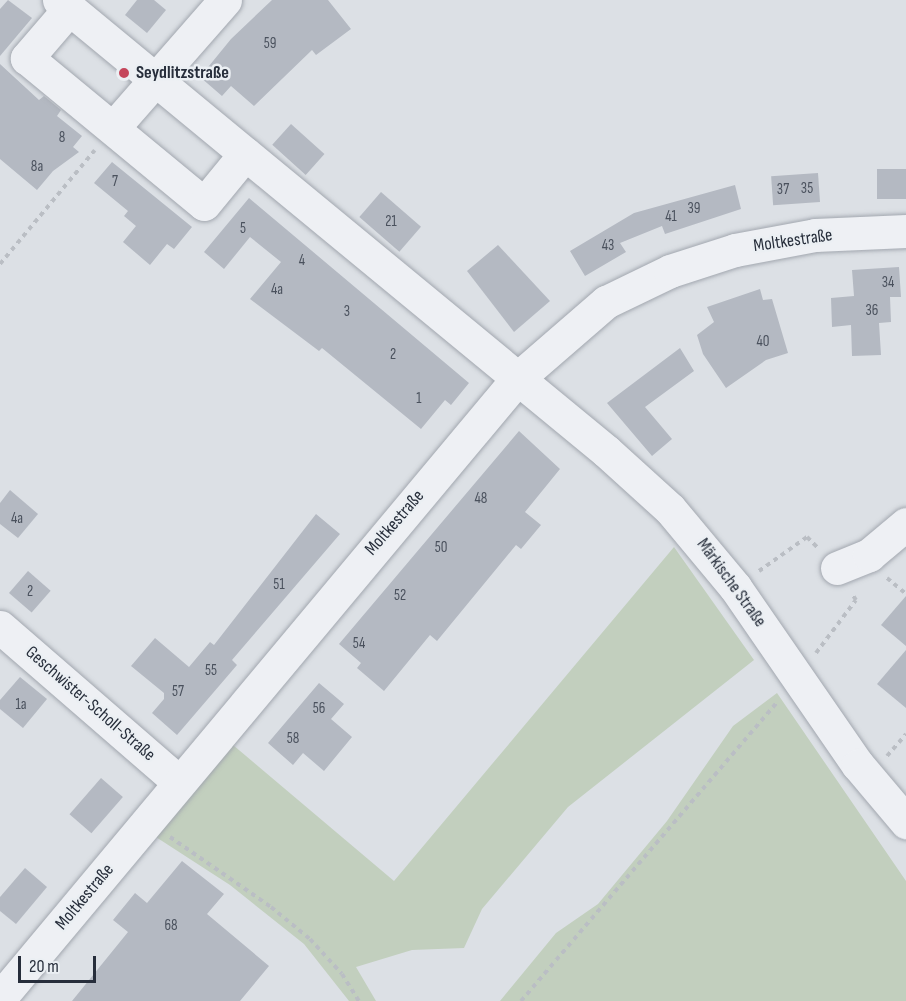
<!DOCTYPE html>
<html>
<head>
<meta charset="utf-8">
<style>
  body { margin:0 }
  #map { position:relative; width:906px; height:1001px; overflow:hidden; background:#dce0e5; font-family:"Sofia Sans Condensed",sans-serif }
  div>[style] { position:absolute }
  .green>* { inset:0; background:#c2cfbe }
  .building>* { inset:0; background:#b4b9c2; transform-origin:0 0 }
  .path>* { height:4px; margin-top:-2px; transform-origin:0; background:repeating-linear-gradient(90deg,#babec4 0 4.5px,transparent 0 9px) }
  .roads { filter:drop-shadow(0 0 2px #a2a7af) drop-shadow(0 0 2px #a2a7af) }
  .minor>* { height:33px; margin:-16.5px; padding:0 16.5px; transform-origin:16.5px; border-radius:16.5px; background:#eef0f4 }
  .dots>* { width:16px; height:16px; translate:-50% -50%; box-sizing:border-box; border:3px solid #ebeff3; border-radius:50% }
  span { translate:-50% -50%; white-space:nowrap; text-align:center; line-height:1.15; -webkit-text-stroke:5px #ebeff3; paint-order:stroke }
  .number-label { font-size:15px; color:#4a515d }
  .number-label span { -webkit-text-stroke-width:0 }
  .poi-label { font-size:18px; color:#272e3b; font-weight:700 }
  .left { translate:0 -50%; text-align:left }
  .street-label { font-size:18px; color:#272e3b }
  .scale { position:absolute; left:18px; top:956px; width:78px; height:27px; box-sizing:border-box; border:3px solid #272e3b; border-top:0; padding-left:8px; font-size:18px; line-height:21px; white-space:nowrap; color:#272e3b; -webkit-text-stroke:4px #ebeff3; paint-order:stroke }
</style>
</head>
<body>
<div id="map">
  <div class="green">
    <div style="clip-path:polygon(674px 547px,754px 660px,568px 807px,482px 909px,464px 948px,412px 950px,356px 967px,376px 1001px,349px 1001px,304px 944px,230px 885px,142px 828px,220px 734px,394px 881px)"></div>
    <div style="clip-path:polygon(777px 693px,906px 881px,906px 1001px,500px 1001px,556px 933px,598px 904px,667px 821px,733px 726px)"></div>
  </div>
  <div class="building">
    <div style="clip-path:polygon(8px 0,32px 18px,0 56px,0 9px)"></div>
    <div style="clip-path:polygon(137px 0,154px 0,166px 10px,147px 33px,125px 15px)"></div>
    <div style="clip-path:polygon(272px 0,328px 0,351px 29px,316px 55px,312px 50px,254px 106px,231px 86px,222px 96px,200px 77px,231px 39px)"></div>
    <div style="clip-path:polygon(0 64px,39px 100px,44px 96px,61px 110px,57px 116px,82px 136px,73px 147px,79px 152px,53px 171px,37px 190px,0 159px)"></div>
    <div style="left:291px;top:124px;width:45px;height:28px;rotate:42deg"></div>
    <div style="clip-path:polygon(112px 162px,192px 227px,174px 249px,167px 244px,150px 265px,123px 242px,136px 226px,124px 216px,128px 211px,94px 183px)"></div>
    <div style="left:906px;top:169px;width:30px;height:29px;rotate:90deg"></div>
    <div style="left:818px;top:173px;width:29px;height:47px;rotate:86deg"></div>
    <div style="clip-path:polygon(735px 185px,741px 209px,665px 234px,662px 226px,620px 243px,626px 252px,585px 276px,570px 251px,634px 213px)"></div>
    <div style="left:381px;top:192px;width:53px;height:33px;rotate:41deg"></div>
    <div style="clip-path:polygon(249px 198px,469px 383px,451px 405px,445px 400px,421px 429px,322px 348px,319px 351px,250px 299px,281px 262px,250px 237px,224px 269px,204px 252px)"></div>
    <div style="clip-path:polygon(498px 245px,550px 301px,514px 332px,467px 271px)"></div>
    <div style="clip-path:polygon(899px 267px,901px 297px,890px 297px,891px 322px,879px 323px,881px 355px,852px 356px,851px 325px,832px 327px,831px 298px,854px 296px,852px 270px)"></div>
    <div style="clip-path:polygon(760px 289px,763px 300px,772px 299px,788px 353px,766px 360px,726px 388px,703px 354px,697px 335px,714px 322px,707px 307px)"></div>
    <div style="clip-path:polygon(680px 348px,694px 371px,645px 407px,672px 439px,652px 456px,607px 403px)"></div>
    <div style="clip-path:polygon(519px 431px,560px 469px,525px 512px,541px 525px,521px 549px,516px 545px,437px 641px,430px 635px,384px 691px,357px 668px,361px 663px,339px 644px)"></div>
    <div style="clip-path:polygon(10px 490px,38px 514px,18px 538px,0 524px,0 503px)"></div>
    <div style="clip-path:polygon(316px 514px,340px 534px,232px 660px,237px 665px,177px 735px,152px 713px,164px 699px,164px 693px,131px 666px,155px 638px,189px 667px,210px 642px,214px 645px)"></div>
    <div style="left:28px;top:571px;width:30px;height:29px;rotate:41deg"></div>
    <div style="clip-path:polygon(906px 596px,906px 646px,881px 625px)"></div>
    <div style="clip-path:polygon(906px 650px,906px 708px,877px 684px)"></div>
    <div style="clip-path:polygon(20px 677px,47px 699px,23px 728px,0 709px,0 700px)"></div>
    <div style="clip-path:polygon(319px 683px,344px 704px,331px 719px,352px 737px,324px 771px,303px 753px,293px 765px,268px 743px)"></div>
    <div style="left:101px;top:778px;width:29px;height:48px;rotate:41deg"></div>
    <div style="clip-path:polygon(182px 861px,224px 894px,207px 914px,269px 966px,240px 1001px,72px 1001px,128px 932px,113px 920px,135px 893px,147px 903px)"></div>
    <div style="clip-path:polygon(25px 868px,47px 887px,16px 924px,0 911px,0 897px)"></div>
  </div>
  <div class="path">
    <div style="left:0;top:264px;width:148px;rotate:-50.2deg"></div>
    <div style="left:759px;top:571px;width:59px;rotate:-35.3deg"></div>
    <div style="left:807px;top:537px;width:14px;rotate:45deg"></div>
    <div style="left:887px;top:578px;width:25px;rotate:40deg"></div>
    <div style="left:816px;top:653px;width:66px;rotate:-53deg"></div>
    <div style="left:856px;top:600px;width:7px;rotate:-124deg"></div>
    <div style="left:887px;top:756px;width:29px;rotate:-49deg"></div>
    <div style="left:170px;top:837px;width:123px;rotate:34.7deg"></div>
    <div style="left:271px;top:907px;width:50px;rotate:39.4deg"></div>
    <div style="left:310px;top:939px;width:47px;rotate:47.6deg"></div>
    <div style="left:342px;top:974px;width:32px;rotate:58deg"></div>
    <div style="left:521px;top:1001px;width:395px;rotate:-49.4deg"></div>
  </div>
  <div class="roads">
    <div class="minor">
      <div style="left:59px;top:0;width:709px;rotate:39.51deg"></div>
      <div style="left:606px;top:451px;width:86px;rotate:42.2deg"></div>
      <div style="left:670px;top:509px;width:102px;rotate:50.2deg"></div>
      <div style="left:735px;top:587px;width:216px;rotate:55.4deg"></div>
      <div style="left:858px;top:765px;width:75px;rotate:49.9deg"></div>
      <div style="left:69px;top:9px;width:65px;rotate:130.6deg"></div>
      <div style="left:27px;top:58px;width:229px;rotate:39.5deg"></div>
      <div style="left:204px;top:204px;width:65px;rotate:-50.6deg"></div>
      <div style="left:113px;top:128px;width:170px;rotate:-48.8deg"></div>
      <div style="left:837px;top:568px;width:35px;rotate:-22deg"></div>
      <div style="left:869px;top:555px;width:48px;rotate:-40deg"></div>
      <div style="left:0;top:627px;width:237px;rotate:40.9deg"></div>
      <div style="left:0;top:998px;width:807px;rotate:-50.13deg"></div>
      <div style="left:517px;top:379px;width:118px;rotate:-40.9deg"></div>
      <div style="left:606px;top:302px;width:71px;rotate:-25.8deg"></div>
      <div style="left:670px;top:271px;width:68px;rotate:-17.9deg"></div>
      <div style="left:735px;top:250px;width:81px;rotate:-10.6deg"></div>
      <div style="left:815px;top:235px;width:91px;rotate:-2.5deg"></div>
    </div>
  </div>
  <div class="dots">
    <div style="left:124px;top:73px;background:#c5465b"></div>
  </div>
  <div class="number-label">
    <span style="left:270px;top:44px">59</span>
    <span style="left:62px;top:138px">8</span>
    <span style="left:37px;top:167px">8a</span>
    <span style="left:115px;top:182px">7</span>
    <span style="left:807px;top:189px">35</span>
    <span style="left:783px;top:190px">37</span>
    <span style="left:694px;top:209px">39</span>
    <span style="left:671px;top:217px">41</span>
    <span style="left:391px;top:222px">21</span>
    <span style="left:243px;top:229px">5</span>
    <span style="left:608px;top:246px">43</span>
    <span style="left:302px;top:261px">4</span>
    <span style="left:888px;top:283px">34</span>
    <span style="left:277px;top:290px">4a</span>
    <span style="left:872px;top:311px">36</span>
    <span style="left:347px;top:312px">3</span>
    <span style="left:763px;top:342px">40</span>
    <span style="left:393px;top:355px">2</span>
    <span style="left:419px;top:399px">1</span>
    <span style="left:481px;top:499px">48</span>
    <span style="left:17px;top:519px">4a</span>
    <span style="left:441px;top:548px">50</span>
    <span style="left:279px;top:585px">51</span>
    <span style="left:30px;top:592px">2</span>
    <span style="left:400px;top:596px">52</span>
    <span style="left:359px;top:644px">54</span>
    <span style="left:211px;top:671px">55</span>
    <span style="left:178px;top:692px">57</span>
    <span style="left:21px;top:705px">1a</span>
    <span style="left:319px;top:709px">56</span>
    <span style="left:293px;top:739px">58</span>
    <span style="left:171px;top:926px">68</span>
  </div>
  <div class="poi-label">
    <span class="left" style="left:136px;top:73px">Seydlitzstraße</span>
  </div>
  <div class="street-label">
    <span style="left:793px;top:241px;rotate:-8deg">Moltkestraße</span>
    <span style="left:395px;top:523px;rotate:-49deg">Moltkestraße</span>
    <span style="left:731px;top:583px;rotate:54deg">Märkische Straße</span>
    <span style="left:90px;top:704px;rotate:41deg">Geschwister-Scholl-Straße</span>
    <span style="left:85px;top:897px;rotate:-50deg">Moltkestraße</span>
  </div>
  <div class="scale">20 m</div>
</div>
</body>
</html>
